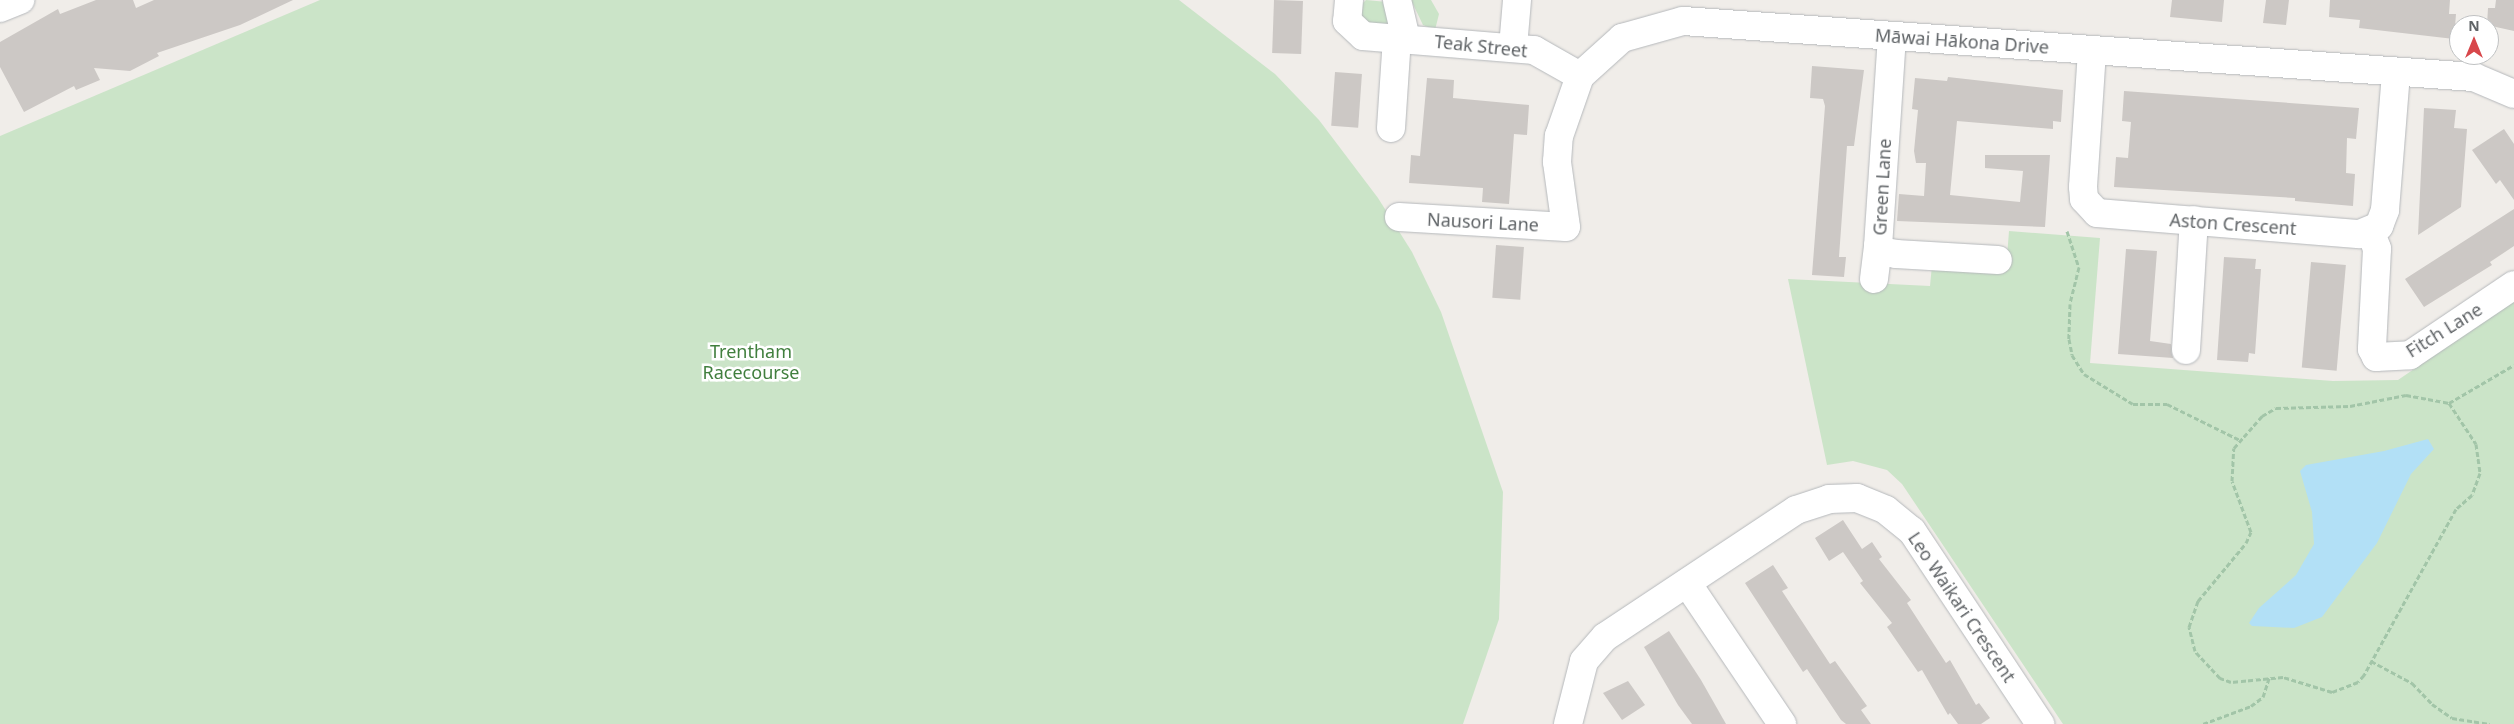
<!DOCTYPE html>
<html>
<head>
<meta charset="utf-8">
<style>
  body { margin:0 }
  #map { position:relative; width:2514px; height:724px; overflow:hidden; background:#f0ede9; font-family:"Noto Sans",sans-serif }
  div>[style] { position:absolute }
  .green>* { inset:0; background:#cbe4c8 }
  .water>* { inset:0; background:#b2e0f6 }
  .building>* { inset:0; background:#ccc8c5; transform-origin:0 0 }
  .path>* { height:3px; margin-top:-1.5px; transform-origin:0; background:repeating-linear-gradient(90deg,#a2c5a8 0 5px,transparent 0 7.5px) }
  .roads { filter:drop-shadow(0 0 1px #b5b8bb) drop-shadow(0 0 1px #b5b8bb) }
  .minor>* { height:28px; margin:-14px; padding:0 14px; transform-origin:14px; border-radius:14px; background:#fff }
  span { translate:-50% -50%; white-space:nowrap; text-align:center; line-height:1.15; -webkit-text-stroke:5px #fff; paint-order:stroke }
  .street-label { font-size:18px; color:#606467 }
  .park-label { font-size:18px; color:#417f3e }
  .north { position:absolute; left:2449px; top:15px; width:50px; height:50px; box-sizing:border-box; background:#fff; border:1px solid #bfc1c2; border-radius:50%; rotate:0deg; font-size:14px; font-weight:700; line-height:20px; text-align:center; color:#606467 }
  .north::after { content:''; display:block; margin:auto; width:18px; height:22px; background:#d8474b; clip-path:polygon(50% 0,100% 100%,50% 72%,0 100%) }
</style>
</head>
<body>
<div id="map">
  <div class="green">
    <div style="clip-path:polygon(320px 0,1179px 0,1275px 74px,1319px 120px,1378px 198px,1412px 252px,1441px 312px,1503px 492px,1499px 619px,1463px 724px,0 724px,0 136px)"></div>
    <div style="clip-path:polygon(1366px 0,1387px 2px,1393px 11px,1388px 25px,1367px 28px,1356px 10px)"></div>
    <div style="clip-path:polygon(1411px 0,1431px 0,1439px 14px,1435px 30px,1423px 25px)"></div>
    <div style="clip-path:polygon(2009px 231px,2100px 238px,2090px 363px,2333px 381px,2398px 380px,2514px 301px,2514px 724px,2063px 724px,1902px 484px,1887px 470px,1853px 461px,1827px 465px,1788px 279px,1930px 286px,1932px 265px,2006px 270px)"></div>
  </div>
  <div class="water">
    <div style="clip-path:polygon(2428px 439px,2434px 449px,2411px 474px,2377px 543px,2322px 617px,2294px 628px,2252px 626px,2249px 623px,2259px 608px,2296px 575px,2314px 544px,2312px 512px,2300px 471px,2306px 465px,2384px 451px)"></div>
  </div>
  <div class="building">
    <div style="clip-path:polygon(96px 0,133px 0,136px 8px,154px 0,293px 0,240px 25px,157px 53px,159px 56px,130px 71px,94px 68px,100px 80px,76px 90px,74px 86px,24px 112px,0 67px,0 42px,58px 9px,60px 14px)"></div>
    <div style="left:1274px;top:0;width:29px;height:53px;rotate:2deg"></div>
    <div style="clip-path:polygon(2172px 0,2224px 0,2222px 22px,2170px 17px)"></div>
    <div style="clip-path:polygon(2266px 0,2289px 0,2286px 25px,2263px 23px)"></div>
    <div style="clip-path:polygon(2330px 0,2450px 0,2449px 14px,2456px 14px,2454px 39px,2359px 28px,2360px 20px,2329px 17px)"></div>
    <div style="clip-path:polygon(2496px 0,2514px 0,2514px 31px,2487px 25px,2488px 8px,2495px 8px)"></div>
    <div style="clip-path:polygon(1812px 66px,1864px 70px,1854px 146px,1847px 146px,1839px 257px,1846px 257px,1844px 277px,1812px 275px,1825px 106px,1823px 99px,1810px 98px)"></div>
    <div style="left:1335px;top:72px;width:27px;height:54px;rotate:4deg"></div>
    <div style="clip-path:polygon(1948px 77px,2063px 90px,2061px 122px,2053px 121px,2053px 129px,1957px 121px,1950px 195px,2020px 202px,2023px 171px,1985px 168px,1985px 155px,2050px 155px,2045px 227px,1897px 221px,1899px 194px,1924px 196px,1926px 163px,1916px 163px,1914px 151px,1918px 110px,1912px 109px,1915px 78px,1947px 81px)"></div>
    <div style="clip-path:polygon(1427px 78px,1454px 80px,1453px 98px,1529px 105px,1527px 135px,1514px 134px,1509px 204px,1482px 202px,1483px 188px,1409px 183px,1411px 155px,1420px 156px)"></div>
    <div style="clip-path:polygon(2124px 91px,2359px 108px,2356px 139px,2347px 138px,2346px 173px,2355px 174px,2353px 206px,2295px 201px,2295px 198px,2114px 187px,2116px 157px,2128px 158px,2131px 122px,2122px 121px)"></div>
    <div style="clip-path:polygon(2424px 108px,2456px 110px,2454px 128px,2467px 129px,2461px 207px,2418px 235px)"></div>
    <div style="clip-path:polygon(2504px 129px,2514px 144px,2514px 200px,2500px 180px,2496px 184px,2472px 150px)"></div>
    <div style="clip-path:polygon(2514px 209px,2514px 246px,2490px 262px,2492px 265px,2424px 307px,2405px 279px)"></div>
    <div style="left:1496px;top:245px;width:28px;height:53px;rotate:4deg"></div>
    <div style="clip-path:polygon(2126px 249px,2157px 251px,2150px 341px,2171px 344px,2173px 358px,2118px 354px)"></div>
    <div style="clip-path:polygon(2224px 257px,2256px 259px,2255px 269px,2261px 269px,2255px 354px,2249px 353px,2248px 362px,2217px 360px)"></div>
    <div style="left:2311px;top:262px;width:35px;height:106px;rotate:5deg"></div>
    <div style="clip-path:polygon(1843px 520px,1862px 549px,1872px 542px,1882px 557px,1879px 559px,1911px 600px,1907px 603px,1946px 663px,1950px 660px,1976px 705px,1979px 703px,1990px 718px,1981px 724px,1958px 724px,1950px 713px,1948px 715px,1922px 670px,1918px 672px,1887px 627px,1892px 623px,1860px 583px,1863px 581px,1843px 552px,1829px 561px,1815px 538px)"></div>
    <div style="clip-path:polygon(1773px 565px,1788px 588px,1782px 591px,1830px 664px,1835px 661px,1867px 706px,1861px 710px,1871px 724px,1846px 724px,1841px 720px,1807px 669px,1803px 672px,1745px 583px)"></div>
    <div style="clip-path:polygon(1669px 631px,1701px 680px,1726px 724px,1692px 724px,1678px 705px,1644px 647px)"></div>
    <div style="clip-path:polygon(1628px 681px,1645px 705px,1622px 720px,1603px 693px)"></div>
  </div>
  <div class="path">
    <div style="left:2067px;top:231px;width:38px;rotate:72deg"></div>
    <div style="left:2079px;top:267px;width:38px;rotate:104deg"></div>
    <div style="left:2070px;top:304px;width:35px;rotate:92deg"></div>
    <div style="left:2069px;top:339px;width:16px;rotate:79deg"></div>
    <div style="left:2072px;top:355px;width:22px;rotate:58deg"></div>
    <div style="left:2084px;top:374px;width:57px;rotate:31.5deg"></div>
    <div style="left:2133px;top:404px;width:34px"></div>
    <div style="left:2167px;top:404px;width:81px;rotate:26.3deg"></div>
    <div style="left:2406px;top:395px;width:44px;rotate:10.5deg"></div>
    <div style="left:2449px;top:403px;width:49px;rotate:56.6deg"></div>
    <div style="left:2476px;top:444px;width:29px;rotate:82deg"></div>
    <div style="left:2480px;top:473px;width:23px;rotate:110deg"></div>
    <div style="left:2472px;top:495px;width:21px;rotate:139deg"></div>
    <div style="left:2456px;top:509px;width:190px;rotate:119deg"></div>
    <div style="left:2364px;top:675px;width:9px;rotate:131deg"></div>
    <div style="left:2358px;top:682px;width:28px;rotate:159deg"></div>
    <div style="left:2332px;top:692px;width:51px;rotate:-163deg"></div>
    <div style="left:2283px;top:677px;width:52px;rotate:174.5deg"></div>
    <div style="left:2231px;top:682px;width:12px;rotate:-160deg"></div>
    <div style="left:2220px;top:678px;width:37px;rotate:-133deg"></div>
    <div style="left:2195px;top:651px;width:25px;rotate:-104deg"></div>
    <div style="left:2189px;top:627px;width:28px;rotate:-71deg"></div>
    <div style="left:2198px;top:601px;width:75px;rotate:-50.4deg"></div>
    <div style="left:2246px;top:543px;width:12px;rotate:-66deg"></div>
    <div style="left:2251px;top:532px;width:54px;rotate:-110.4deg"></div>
    <div style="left:2232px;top:481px;width:33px;rotate:-87deg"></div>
    <div style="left:2234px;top:448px;width:43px;rotate:-48.8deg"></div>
    <div style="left:2262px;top:416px;width:16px;rotate:-30deg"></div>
    <div style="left:2276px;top:408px;width:74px;rotate:-1.5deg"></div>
    <div style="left:2350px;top:406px;width:57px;rotate:-11.1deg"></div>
    <div style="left:2449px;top:403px;width:75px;rotate:-30.3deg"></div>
    <div style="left:2371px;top:661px;width:47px;rotate:28.2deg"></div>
    <div style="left:2412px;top:683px;width:29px;rotate:46deg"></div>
    <div style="left:2432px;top:704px;width:24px;rotate:35deg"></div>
    <div style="left:2452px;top:718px;width:38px;rotate:9deg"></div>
    <div style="left:2203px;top:724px;width:51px;rotate:-20.6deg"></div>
    <div style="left:2251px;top:706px;width:15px;rotate:-37deg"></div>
    <div style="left:2263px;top:697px;width:22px;rotate:-72deg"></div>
  </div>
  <div class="roads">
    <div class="minor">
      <div style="left:1349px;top:0;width:21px;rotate:95deg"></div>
      <div style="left:1347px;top:21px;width:22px;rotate:43deg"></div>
      <div style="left:1363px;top:36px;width:172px;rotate:4.7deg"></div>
      <div style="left:1534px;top:50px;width:53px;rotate:29.5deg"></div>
      <div style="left:1397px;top:0;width:39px;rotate:77deg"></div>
      <div style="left:0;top:8px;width:22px;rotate:-22deg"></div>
      <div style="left:1892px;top:36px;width:210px;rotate:93.8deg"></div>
      <div style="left:1878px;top:246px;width:9px;rotate:41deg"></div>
      <div style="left:1885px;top:252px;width:11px;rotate:10deg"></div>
      <div style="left:1896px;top:254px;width:102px;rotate:3.4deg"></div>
      <div style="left:1513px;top:47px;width:47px;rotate:-85.1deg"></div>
      <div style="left:2092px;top:51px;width:136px;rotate:93.8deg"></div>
      <div style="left:2083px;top:187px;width:12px;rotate:85deg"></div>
      <div style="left:2084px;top:199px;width:19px;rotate:47deg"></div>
      <div style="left:2097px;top:213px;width:264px;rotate:4.6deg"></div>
      <div style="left:2360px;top:234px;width:21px;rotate:-23deg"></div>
      <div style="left:2379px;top:226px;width:17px;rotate:-69deg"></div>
      <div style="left:2385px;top:210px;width:138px;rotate:-85.4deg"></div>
      <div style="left:1391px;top:128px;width:90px;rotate:-86.2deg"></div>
      <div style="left:1399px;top:217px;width:167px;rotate:3.4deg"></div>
      <div style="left:1566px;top:227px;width:66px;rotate:-97.9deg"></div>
      <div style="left:1557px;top:162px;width:26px;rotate:-86deg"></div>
      <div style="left:1559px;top:136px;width:64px;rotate:-70.7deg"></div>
      <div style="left:1580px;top:76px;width:57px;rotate:-42.1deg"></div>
      <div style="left:1622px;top:38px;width:63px;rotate:-15.6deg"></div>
      <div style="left:1683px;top:21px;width:793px;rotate:4.05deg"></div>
      <div style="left:2474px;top:77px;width:43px;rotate:23deg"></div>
      <div style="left:2371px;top:233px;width:17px;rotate:69deg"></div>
      <div style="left:2377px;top:249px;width:100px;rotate:92.9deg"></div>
      <div style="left:2372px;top:349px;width:9px;rotate:63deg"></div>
      <div style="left:2376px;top:357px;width:34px;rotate:-3deg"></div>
      <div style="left:2410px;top:355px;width:125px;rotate:-33.9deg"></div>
      <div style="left:1874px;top:279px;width:33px;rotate:-83deg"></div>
      <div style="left:2186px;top:350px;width:130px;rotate:-86.5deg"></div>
      <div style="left:1687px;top:583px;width:170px;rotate:56deg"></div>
      <div style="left:1568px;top:724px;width:65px;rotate:-75.7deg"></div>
      <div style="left:1584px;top:661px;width:32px;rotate:-49deg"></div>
      <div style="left:1605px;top:637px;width:229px;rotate:-33.6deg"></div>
      <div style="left:1796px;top:510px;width:35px;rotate:-18deg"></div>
      <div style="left:1829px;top:499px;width:28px;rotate:-2deg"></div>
      <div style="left:1857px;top:498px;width:31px;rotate:22deg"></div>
      <div style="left:1886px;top:510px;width:33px;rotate:39deg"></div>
      <div style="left:1912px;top:531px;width:232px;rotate:56.4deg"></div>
    </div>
  </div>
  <div class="street-label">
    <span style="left:1962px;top:41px;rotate:4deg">Māwai Hākona Drive</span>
    <span style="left:1481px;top:46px;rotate:6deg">Teak Street</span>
    <span style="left:1882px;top:187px;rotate:-87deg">Green Lane</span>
    <span style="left:1483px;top:222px;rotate:3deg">Nausori Lane</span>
    <span style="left:2233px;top:224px;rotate:4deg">Aston Crescent</span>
    <span style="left:2444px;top:330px;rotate:-32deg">Fitch Lane</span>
    <span style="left:1962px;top:607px;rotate:56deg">Leo Waikari Crescent</span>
  </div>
  <div class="park-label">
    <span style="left:751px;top:362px">Trentham<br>Racecourse</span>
  </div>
  <div class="north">N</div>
</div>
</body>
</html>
